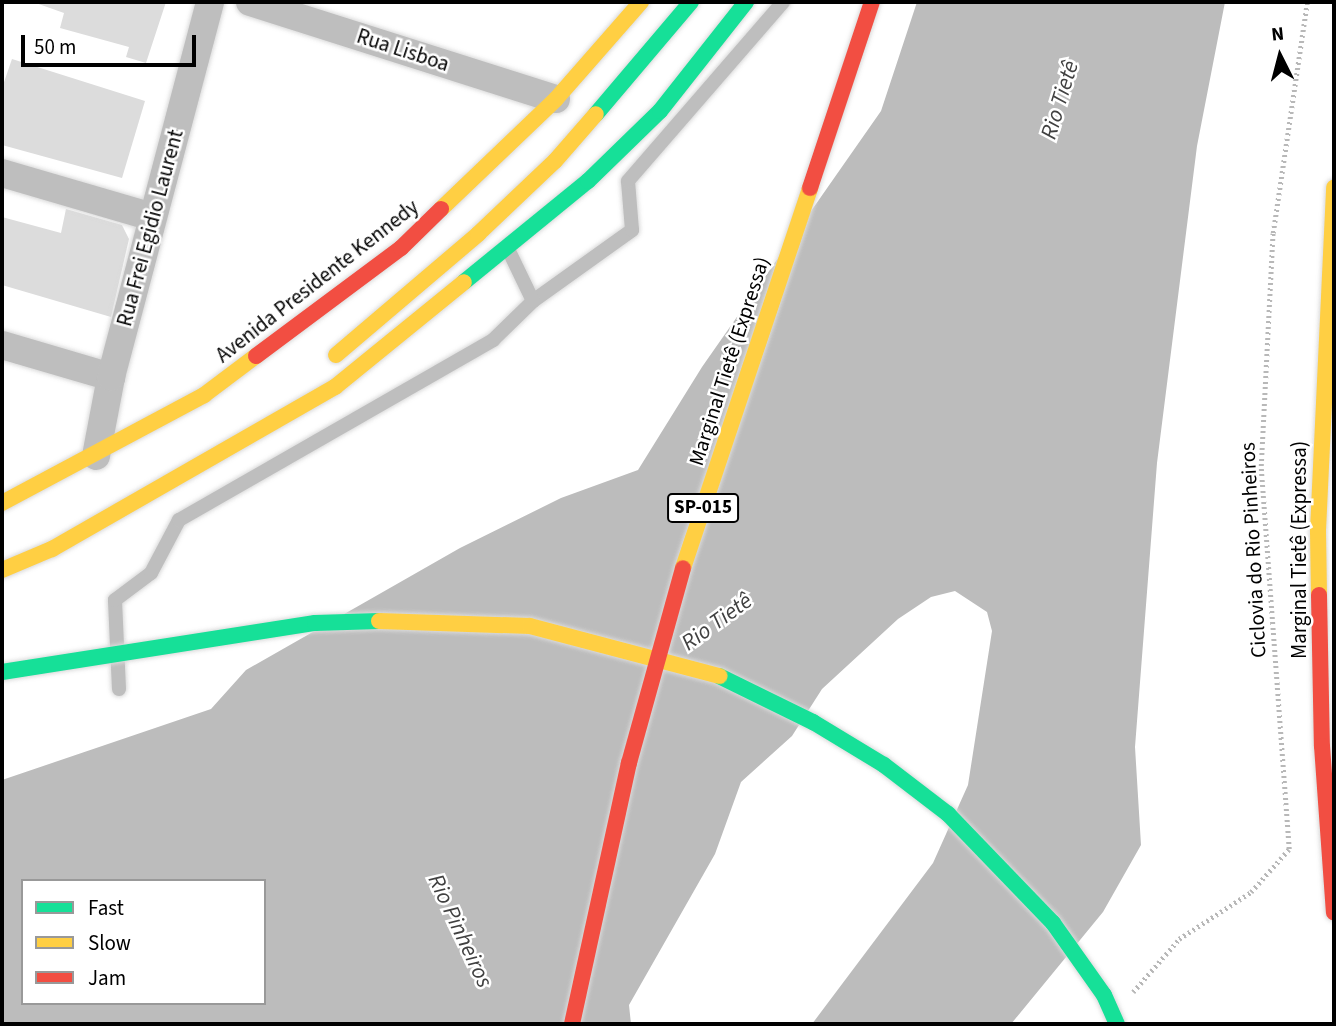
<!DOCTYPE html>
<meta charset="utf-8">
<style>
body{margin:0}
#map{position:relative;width:1336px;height:1026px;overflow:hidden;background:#fff;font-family:"Source Sans 3",sans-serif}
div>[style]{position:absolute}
.water>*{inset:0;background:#bcbcbc}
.building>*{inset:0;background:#dcdcdc}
.path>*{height:4.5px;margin-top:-2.25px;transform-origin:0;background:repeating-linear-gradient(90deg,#b8b8b8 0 2px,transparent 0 5.5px)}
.roads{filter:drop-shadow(0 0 2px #dbdbdb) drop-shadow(0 0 2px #dbdbdb)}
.lane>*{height:14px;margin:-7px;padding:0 7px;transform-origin:7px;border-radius:7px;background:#bebebe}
.street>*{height:28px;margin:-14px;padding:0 14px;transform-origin:14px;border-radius:14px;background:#bebebe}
.fast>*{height:16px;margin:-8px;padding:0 8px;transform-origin:8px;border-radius:8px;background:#16e098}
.slow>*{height:16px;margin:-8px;padding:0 8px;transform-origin:8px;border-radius:8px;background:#ffcf43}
.jam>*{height:16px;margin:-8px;padding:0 8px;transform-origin:8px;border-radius:8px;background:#f24e42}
.bridges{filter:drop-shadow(0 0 2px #dbdbdb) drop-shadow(0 0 2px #dbdbdb)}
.fast-bridge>*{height:16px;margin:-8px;padding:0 8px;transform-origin:8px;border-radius:8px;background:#16e098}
.slow-bridge>*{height:16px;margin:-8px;padding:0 8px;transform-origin:8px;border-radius:8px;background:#ffcf43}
.jam-bridge>*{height:16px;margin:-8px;padding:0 8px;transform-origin:8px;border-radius:8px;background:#f24e42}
span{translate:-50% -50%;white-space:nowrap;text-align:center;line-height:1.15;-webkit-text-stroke:5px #fff;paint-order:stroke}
.shield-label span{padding:2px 5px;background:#fff;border:2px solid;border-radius:5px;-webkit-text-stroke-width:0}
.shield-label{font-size:19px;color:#000;font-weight:700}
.street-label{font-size:21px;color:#000}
.water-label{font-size:23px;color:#404040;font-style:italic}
.frame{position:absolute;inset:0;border:4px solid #000;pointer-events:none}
.legend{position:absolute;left:21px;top:879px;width:245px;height:126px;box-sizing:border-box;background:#fff;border:2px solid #999;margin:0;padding:9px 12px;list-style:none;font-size:21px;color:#000}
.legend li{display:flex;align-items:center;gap:14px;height:35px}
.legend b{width:35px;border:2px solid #999}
.north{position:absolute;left:1245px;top:21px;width:70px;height:70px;-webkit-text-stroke:5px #fff;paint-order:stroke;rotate:354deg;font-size:19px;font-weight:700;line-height:28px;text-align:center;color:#000}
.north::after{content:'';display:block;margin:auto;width:24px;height:32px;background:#000;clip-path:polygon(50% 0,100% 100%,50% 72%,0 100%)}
.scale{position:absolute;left:21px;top:35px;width:175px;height:32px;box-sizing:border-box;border:4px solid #000;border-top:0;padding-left:9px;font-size:21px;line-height:24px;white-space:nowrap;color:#000;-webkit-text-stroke:5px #fff;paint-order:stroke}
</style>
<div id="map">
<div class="water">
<div style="clip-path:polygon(evenodd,917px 2px,1225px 2px,1197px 146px,1157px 463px,1135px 747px,1141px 845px,1103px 912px,1011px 1024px,812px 1024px,933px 863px,968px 785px,992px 631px,987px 612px,955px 591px,931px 597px,898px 619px,822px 689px,792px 736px,741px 782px,715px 854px,629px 1005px,631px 1024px,2px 1024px,2px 780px,211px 709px,246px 670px,460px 548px,561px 498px,638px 470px,702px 367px,881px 111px,917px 2px,23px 881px,264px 881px,264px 1003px,23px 1003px,23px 881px)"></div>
</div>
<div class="building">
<div style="clip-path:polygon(33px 2px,166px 2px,146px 63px,126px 57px,129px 47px,60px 28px,64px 13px)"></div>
<div style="clip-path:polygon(12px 59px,145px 101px,122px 178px,2px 145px,2px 88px)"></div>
<div style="clip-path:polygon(66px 209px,122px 225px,129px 239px,111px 317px,2px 285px,2px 217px,61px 233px)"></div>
</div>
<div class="path">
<div style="left:1133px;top:992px;width:70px;rotate:-49deg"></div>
<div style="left:1179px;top:939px;width:86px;rotate:-33.1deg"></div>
<div style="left:1251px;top:892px;width:57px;rotate:-48.5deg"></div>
<div style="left:1289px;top:849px;width:384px;rotate:-94.2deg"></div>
<div style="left:1261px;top:466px;width:233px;rotate:-87.1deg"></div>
<div style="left:1273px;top:233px;width:233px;rotate:-81.6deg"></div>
</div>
<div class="roads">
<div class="lane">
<div style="left:533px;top:301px;width:122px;rotate:-35.6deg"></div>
<div style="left:632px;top:230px;width:49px;rotate:-94.7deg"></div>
<div style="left:628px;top:181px;width:237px;rotate:-49.1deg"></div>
<div style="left:119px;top:689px;width:89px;rotate:-92.6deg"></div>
<div style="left:115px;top:600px;width:45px;rotate:-36.9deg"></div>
<div style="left:151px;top:573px;width:60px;rotate:-62.2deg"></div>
<div style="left:179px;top:520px;width:362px;rotate:-29.8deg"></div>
<div style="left:493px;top:340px;width:56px;rotate:-44.3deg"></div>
<div style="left:533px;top:301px;width:58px;rotate:-115.7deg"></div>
</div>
<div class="street">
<div style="left:250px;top:2px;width:321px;rotate:17.6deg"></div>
<div style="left:2px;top:173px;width:156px;rotate:16.3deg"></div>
<div style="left:2px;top:345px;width:114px;rotate:16.4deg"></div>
<div style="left:96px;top:456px;width:80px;rotate:-79.2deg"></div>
<div style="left:111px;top:377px;width:388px;rotate:-75.2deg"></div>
</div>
<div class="fast">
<div style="left:596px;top:114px;width:147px;rotate:-49.7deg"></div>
<div style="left:464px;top:282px;width:160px;rotate:-39.2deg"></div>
<div style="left:588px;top:181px;width:100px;rotate:-44.2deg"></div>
<div style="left:660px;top:111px;width:139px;rotate:-51.7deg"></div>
</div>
<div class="slow">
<div style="left:441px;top:209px;width:159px;rotate:-43.7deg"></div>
<div style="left:556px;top:99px;width:129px;rotate:-48.8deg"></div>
<div style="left:336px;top:355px;width:187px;rotate:-40.4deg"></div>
<div style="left:478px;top:234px;width:106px;rotate:-43.5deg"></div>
<div style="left:555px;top:161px;width:62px;rotate:-48.9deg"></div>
<div style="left:2px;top:503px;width:229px;rotate:-28.1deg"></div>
<div style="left:204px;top:395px;width:65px;rotate:-36.9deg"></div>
<div style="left:2px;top:570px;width:54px;rotate:-22.8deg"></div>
<div style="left:52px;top:549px;width:326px;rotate:-29.8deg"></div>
<div style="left:335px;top:387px;width:166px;rotate:-39.1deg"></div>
<div style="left:1319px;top:595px;width:65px;rotate:-90.9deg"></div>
<div style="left:1318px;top:530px;width:343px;rotate:-87.3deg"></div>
</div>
<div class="jam">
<div style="left:256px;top:356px;width:181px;rotate:-36.7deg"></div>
<div style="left:401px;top:248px;width:56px;rotate:-44.3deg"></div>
<div style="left:1319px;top:595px;width:151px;rotate:88.9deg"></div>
<div style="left:1322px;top:746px;width:167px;rotate:85.9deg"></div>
</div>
</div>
<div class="bridges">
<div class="fast-bridge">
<div style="left:2px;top:672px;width:317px;rotate:-8.9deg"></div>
<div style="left:315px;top:623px;width:64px;rotate:-1.8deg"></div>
<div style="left:719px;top:676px;width:105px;rotate:26.1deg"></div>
<div style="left:813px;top:722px;width:83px;rotate:31.2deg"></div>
<div style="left:884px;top:765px;width:81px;rotate:37.4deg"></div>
<div style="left:948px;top:814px;width:151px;rotate:46.1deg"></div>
<div style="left:1053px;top:923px;width:88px;rotate:54.7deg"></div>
<div style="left:1104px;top:995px;width:32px;rotate:66deg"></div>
</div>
<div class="slow-bridge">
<div style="left:683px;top:568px;width:401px;rotate:-71.5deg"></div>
<div style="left:379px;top:621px;width:151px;rotate:1.9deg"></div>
<div style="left:530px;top:626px;width:196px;rotate:14.8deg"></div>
</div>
<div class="jam-bridge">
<div style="left:810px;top:188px;width:196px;rotate:-71.6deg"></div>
<div style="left:572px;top:1024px;width:267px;rotate:-77.7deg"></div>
<div style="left:629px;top:763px;width:202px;rotate:-74.5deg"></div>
</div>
</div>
<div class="shield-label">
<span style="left:703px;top:508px">SP-015</span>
</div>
<div class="street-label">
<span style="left:403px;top:50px;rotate:18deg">Rua Lisboa</span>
<span style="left:150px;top:228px;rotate:-75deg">Rua Frei Egidio Laurent</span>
<span style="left:317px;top:281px;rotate:-38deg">Avenida Presidente Kennedy</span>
<span style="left:729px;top:361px;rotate:-72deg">Marginal Tietê (Expressa)</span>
<span style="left:1253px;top:550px;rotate:-93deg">Ciclovia do Rio Pinheiros</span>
<span style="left:1299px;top:550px;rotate:-90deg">Marginal Tietê (Expressa)</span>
</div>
<div class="water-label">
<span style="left:1060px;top:100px;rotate:-73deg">Rio Tietê</span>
<span style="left:717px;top:622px;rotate:-36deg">Rio Tietê</span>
<span style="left:460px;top:931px;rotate:65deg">Rio Pinheiros</span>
</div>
<div class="frame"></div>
<ul class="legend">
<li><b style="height:9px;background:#16e098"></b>Fast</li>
<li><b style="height:9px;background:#ffcf43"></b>Slow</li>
<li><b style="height:9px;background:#f24e42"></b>Jam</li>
</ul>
<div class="north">N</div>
<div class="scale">50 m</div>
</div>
